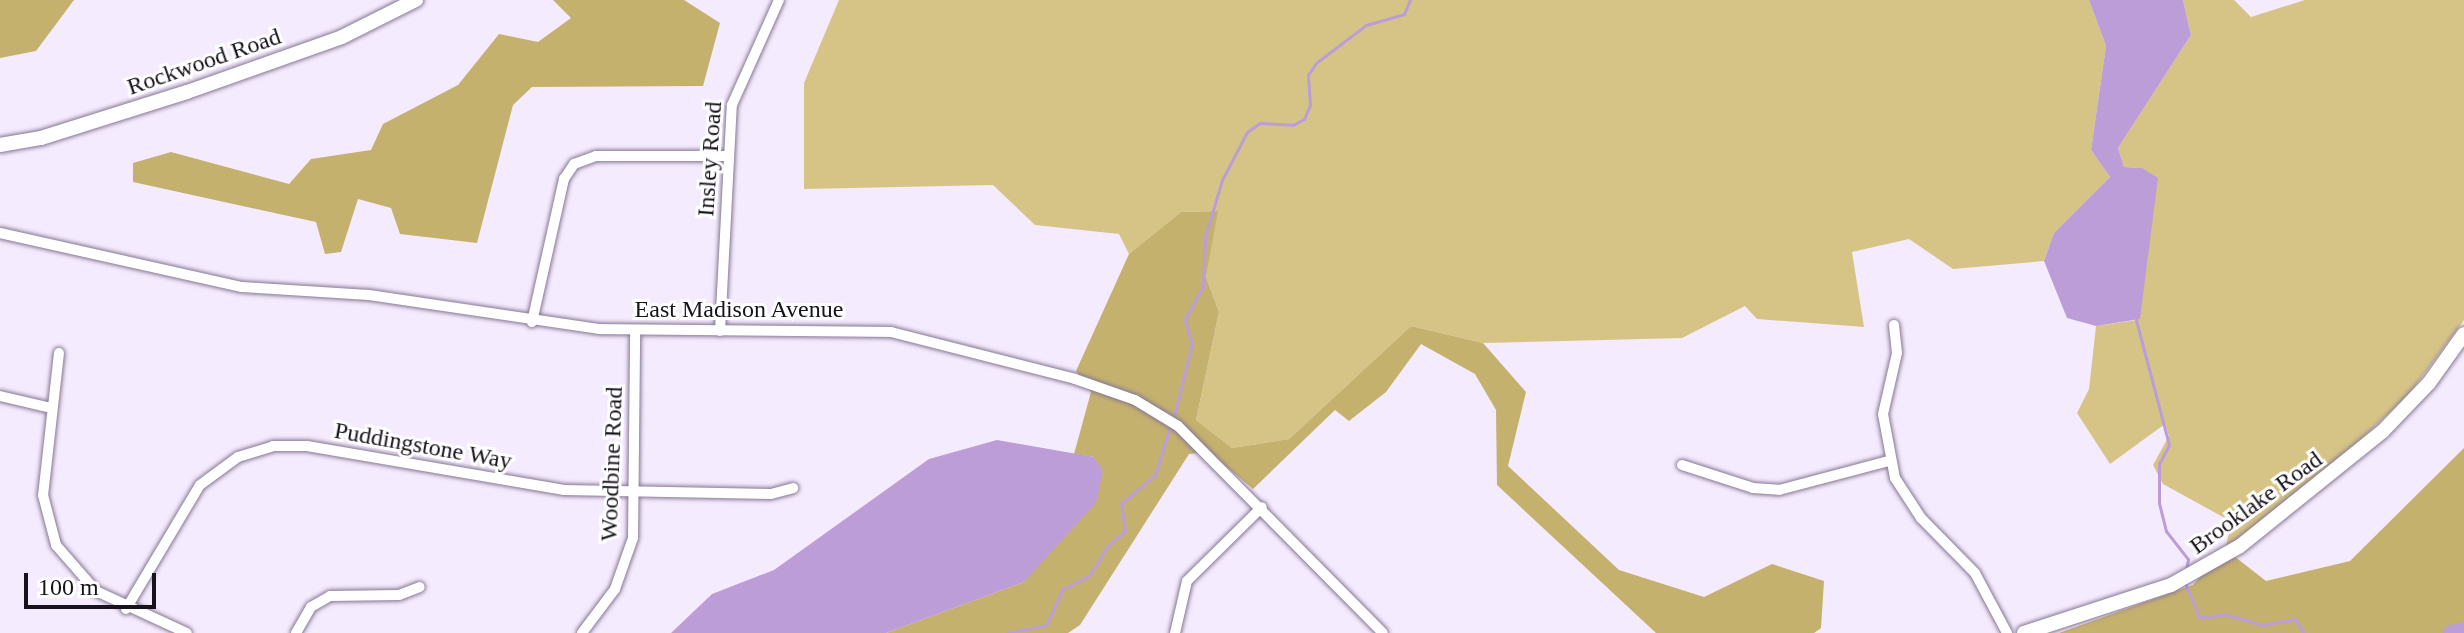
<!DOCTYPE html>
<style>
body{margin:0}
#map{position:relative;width:2464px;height:633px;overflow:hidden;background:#f5ebfe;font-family:Georgia,serif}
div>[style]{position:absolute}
.green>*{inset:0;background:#d6c487}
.forest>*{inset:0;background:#c5b16e}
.water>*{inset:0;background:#bc9dd8}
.stream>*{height:3px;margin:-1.5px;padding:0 1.5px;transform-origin:1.5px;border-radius:1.5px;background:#bc9dd8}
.river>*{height:16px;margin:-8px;padding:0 8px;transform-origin:8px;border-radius:8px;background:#bc9dd8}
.roads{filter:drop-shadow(0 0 2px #867794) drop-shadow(0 0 2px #867794)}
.street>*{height:10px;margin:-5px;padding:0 5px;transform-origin:5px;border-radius:5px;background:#fff}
.secondary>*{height:14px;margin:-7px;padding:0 7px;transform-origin:7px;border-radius:7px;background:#fff}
span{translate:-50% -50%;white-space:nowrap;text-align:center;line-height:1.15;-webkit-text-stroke:6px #fff;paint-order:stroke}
.street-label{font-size:24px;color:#17121c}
.scale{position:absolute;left:24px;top:573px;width:132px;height:36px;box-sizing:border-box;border:4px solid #17121c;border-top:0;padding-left:10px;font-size:24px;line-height:28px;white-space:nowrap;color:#17121c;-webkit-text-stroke:6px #fff;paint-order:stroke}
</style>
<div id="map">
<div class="green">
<div style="clip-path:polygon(839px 0,2089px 0,2106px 46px,2091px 150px,2110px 177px,2054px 233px,2044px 261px,1953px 269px,1909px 239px,1852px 252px,1864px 327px,1757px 319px,1745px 306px,1682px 338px,1483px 343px,1411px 326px,1289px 439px,1232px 448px,1196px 420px,1219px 312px,1206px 277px,1217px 211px,1181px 212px,1129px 254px,1119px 234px,1035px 225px,993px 185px,804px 189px,804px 83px)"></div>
<div style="clip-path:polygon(2183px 0,2234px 0,2251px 17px,2305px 0,2464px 0,2464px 320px,2409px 394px,2327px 471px,2225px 549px,2232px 522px,2163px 484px,2153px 465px,2169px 436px,2165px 424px,2110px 464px,2077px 413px,2089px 389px,2096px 326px,2137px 320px,2142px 168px,2124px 167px,2118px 148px,2191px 35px)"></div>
</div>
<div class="forest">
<div style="clip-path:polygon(0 0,74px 0,36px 51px,0 58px)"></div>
<div style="clip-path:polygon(553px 0,684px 0,720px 23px,703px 86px,532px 87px,513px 105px,477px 243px,400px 234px,391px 208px,358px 199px,341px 252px,325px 254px,316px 222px,133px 182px,133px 163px,171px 152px,289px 184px,311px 159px,371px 150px,383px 124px,458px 85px,499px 34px,538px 42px,571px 18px)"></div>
<div style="clip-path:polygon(1218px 211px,1206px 277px,1219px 312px,1196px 420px,1232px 448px,1289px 439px,1411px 326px,1483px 343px,1526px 392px,1508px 466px,1619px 570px,1704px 597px,1772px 564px,1824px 581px,1821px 628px,1814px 633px,1656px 633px,1497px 485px,1496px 410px,1475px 374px,1421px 344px,1386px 392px,1349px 421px,1335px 410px,1253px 489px,1209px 452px,1189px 454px,1080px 625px,1068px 633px,886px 633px,1024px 582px,1094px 457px,1074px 454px,1091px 392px,1076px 371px,1129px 254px,1181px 212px)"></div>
<div style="clip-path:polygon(2464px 448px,2464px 633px,2059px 633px,2193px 585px,2225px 549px,2266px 581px,2350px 561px)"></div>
</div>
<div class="water">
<div style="clip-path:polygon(2089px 0,2183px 0,2191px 35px,2118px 148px,2124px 167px,2142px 168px,2158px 178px,2140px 319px,2096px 326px,2067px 318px,2044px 261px,2054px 233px,2110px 177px,2091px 150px,2106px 46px)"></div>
<div style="clip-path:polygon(997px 440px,1094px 457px,1103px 471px,1096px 503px,1024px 582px,886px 633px,671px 633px,712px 594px,774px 570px,929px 459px)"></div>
</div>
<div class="stream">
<div style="left:2136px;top:320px;width:129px;rotate:75.2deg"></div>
<div style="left:2169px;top:445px;width:21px;rotate:118deg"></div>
<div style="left:2159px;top:464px;width:39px;rotate:90deg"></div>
<div style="left:2159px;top:503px;width:29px;rotate:76deg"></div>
<div style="left:2166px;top:531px;width:36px;rotate:52deg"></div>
<div style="left:2188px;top:559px;width:13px;rotate:99deg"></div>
<div style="left:1173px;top:420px;width:78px;rotate:-76deg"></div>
<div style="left:1192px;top:344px;width:26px;rotate:-106deg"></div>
<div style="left:1185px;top:319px;width:37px;rotate:-61deg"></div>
<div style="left:1203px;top:287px;width:50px;rotate:-87.7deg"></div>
<div style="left:1205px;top:237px;width:59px;rotate:-73.4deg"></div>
<div style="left:1222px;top:180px;width:54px;rotate:-62.5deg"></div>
<div style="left:1247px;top:132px;width:16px;rotate:-35deg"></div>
<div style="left:1260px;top:123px;width:33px;rotate:3deg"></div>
<div style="left:1293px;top:125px;width:13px;rotate:-29deg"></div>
<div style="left:1304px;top:119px;width:15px;rotate:-67deg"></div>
<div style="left:1310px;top:105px;width:30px;rotate:-94deg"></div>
<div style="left:1308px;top:75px;width:14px;rotate:-56deg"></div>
<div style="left:1316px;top:63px;width:63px;rotate:-37.2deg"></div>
<div style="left:1366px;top:25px;width:40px;rotate:-16deg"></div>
<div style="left:1404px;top:14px;width:15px;rotate:-67deg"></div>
<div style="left:2185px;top:583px;width:38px;rotate:67deg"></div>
<div style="left:2200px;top:618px;width:24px;rotate:-9deg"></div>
<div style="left:2224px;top:614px;width:40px;rotate:16deg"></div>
<div style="left:2262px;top:625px;width:34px;rotate:-10deg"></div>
<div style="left:2295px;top:619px;width:17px;rotate:57deg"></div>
<div style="left:1008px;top:633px;width:39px;rotate:-12deg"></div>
<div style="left:1046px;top:625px;width:40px;rotate:-65deg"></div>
<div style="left:1063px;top:589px;width:30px;rotate:-27deg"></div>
<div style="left:1090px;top:575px;width:33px;rotate:-59deg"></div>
<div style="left:1107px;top:547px;width:24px;rotate:-42deg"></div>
<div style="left:1125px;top:531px;width:27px;rotate:-98deg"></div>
<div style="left:1121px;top:504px;width:45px;rotate:-40.5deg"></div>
<div style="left:1155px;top:475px;width:50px;rotate:-72.6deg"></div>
</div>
<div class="river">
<div style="left:2451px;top:633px;width:13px;rotate:-13deg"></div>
</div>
<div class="roads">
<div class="street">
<div style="left:0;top:233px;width:248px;rotate:12.6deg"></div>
<div style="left:242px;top:287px;width:127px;rotate:3.6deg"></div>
<div style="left:369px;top:295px;width:232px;rotate:8.4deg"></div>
<div style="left:599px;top:329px;width:292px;rotate:0.6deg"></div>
<div style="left:891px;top:332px;width:190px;rotate:14.3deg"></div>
<div style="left:1075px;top:379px;width:64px;rotate:19.3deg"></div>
<div style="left:1135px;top:400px;width:50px;rotate:31.2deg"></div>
<div style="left:1178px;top:426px;width:291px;rotate:45.3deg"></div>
<div style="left:532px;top:322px;width:147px;rotate:-77.4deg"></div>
<div style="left:564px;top:179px;width:18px;rotate:-56deg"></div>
<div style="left:574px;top:164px;width:23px;rotate:-20deg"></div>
<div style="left:596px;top:156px;width:133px"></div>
<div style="left:1894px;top:325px;width:28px;rotate:84deg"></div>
<div style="left:1897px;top:353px;width:63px;rotate:102.9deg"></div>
<div style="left:1883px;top:414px;width:65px;rotate:79.4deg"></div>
<div style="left:1895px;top:478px;width:48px;rotate:57deg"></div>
<div style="left:1921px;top:518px;width:77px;rotate:45.5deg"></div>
<div style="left:1975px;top:573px;width:68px;rotate:61.9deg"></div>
<div style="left:720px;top:331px;width:226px;rotate:-87deg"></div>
<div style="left:732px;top:105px;width:115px;rotate:-65.9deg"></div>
<div style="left:59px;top:353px;width:143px;rotate:96.4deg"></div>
<div style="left:43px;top:495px;width:52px;rotate:75.4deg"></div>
<div style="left:56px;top:545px;width:61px;rotate:49deg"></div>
<div style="left:96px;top:591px;width:100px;rotate:24.8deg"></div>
<div style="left:0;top:396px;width:52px;rotate:13.2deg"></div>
<div style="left:1682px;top:465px;width:75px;rotate:17.9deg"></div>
<div style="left:1753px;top:488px;width:26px;rotate:4deg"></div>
<div style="left:1779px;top:490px;width:114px;rotate:-14.8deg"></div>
<div style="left:126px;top:609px;width:144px;rotate:-59.2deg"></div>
<div style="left:200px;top:485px;width:47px;rotate:-36.4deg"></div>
<div style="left:238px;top:457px;width:37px;rotate:-17deg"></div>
<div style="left:273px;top:446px;width:34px"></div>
<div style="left:307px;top:446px;width:261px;rotate:9.7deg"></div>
<div style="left:564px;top:490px;width:207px;rotate:1.1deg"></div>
<div style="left:771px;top:494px;width:23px;rotate:-15deg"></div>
<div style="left:296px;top:633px;width:30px;rotate:-60deg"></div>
<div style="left:311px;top:607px;width:22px;rotate:-30deg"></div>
<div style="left:330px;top:596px;width:69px;rotate:-0.8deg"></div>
<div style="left:399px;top:595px;width:22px;rotate:-21deg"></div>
<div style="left:582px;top:633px;width:55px;rotate:-53.1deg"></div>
<div style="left:615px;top:589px;width:54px;rotate:-70.6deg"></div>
<div style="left:633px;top:538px;width:208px;rotate:-89.4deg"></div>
<div style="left:1175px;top:633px;width:53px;rotate:-77deg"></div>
<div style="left:1187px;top:581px;width:105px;rotate:-44.6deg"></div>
</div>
<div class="secondary">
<div style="left:0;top:145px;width:42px;rotate:-9.7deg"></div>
<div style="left:41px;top:138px;width:153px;rotate:-17.5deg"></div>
<div style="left:187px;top:92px;width:164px;rotate:-19.5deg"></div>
<div style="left:342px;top:37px;width:83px;rotate:-26.6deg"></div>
<div style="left:2024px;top:633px;width:155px;rotate:-18.1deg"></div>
<div style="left:2171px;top:585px;width:79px;rotate:-29.5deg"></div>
<div style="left:2240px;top:546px;width:182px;rotate:-38.8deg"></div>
<div style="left:2382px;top:432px;width:68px;rotate:-46.2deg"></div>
<div style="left:2429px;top:383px;width:60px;rotate:-54.5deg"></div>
</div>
</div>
<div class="street-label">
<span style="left:204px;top:62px;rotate:-19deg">Rockwood Road</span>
<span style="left:710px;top:159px;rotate:-86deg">Insley Road</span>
<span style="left:739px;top:310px">East Madison Avenue</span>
<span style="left:423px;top:446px;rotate:10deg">Puddingstone Way</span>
<span style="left:612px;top:464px;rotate:-88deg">Woodbine Road</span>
<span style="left:2256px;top:503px;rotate:-36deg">Brooklake Road</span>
</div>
<div class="scale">100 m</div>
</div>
